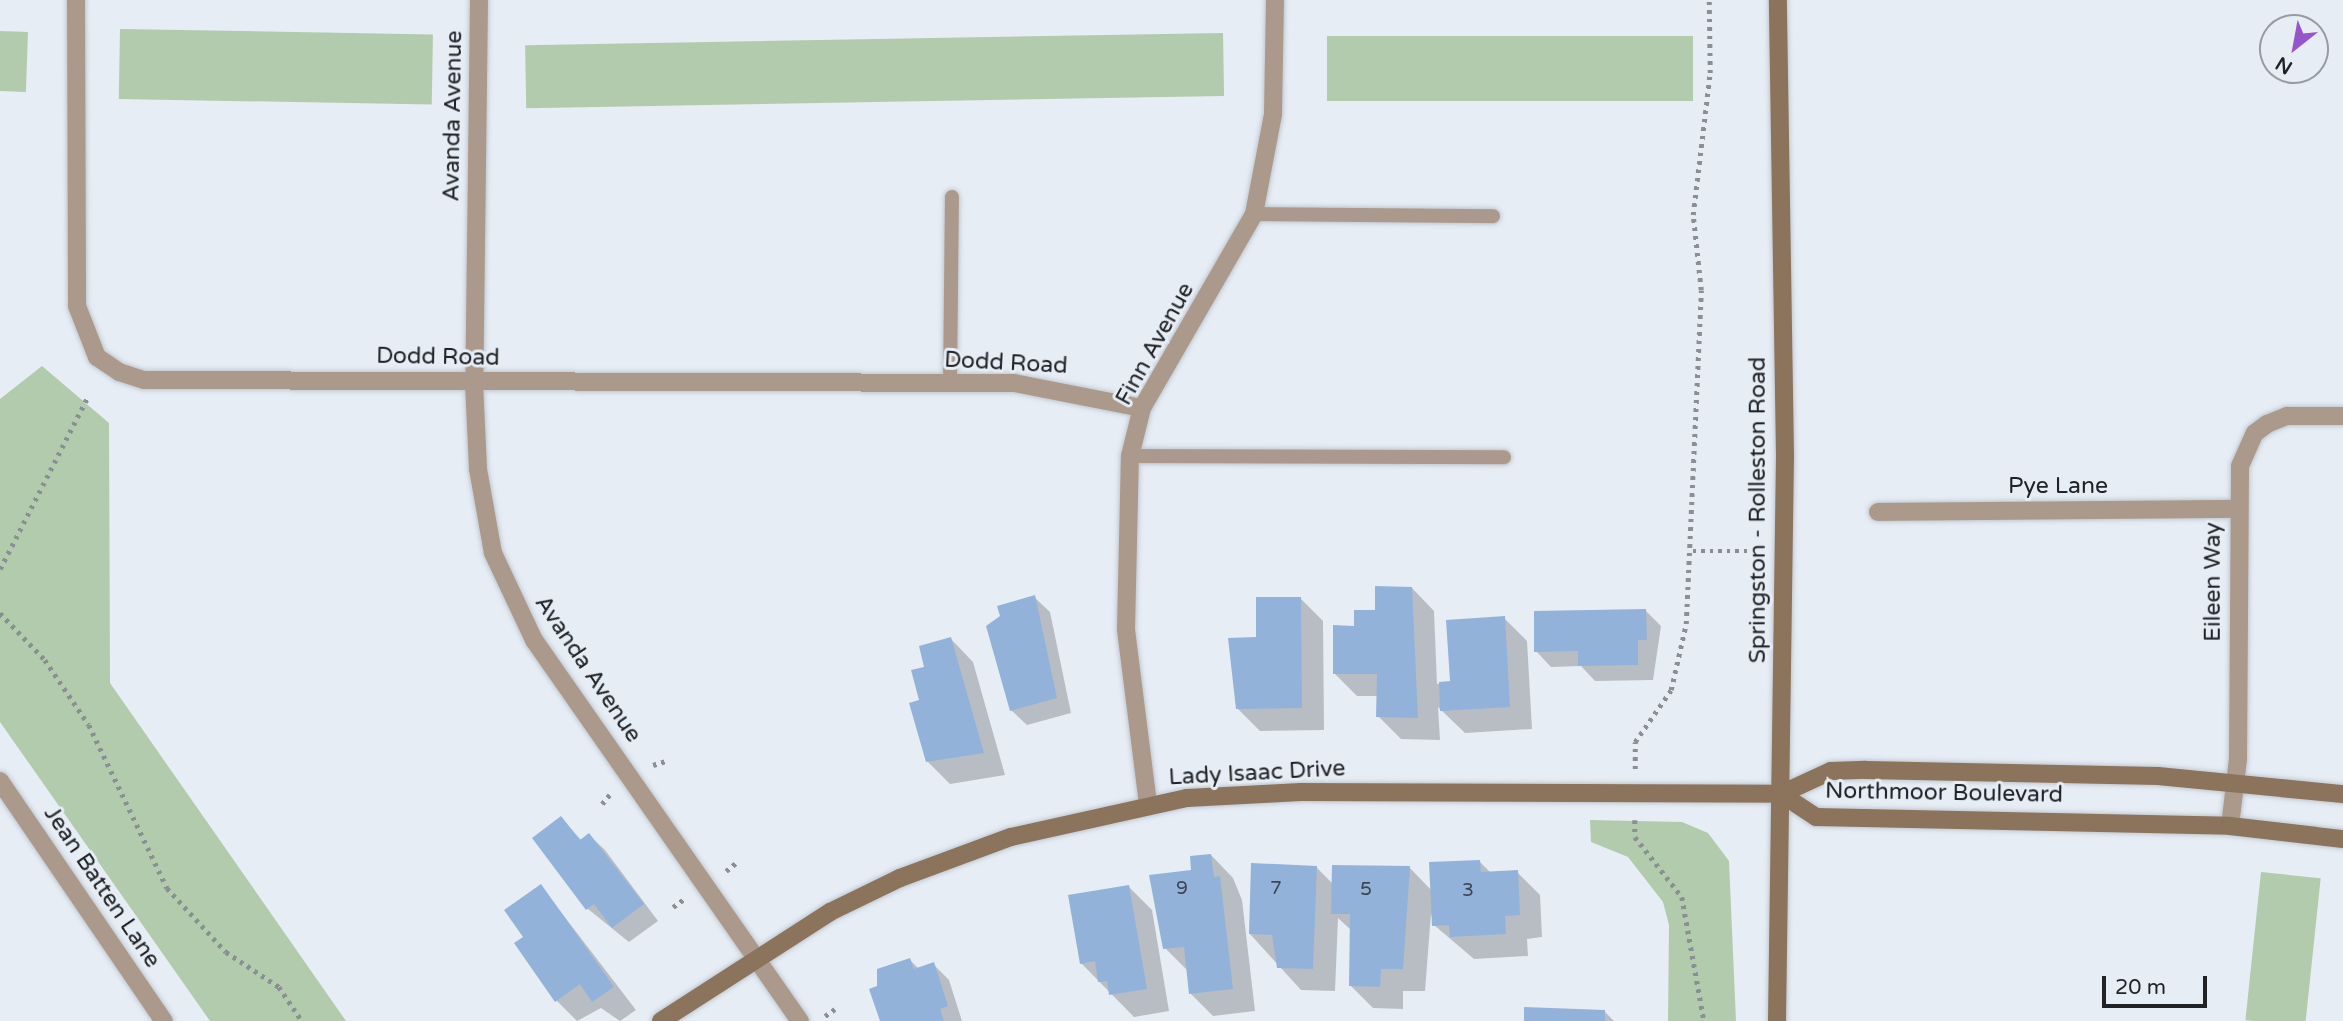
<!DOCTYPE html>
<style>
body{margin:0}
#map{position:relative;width:2343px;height:1021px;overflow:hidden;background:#e6edf5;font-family:"Varela Round",sans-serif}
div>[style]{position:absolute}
.green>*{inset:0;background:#b2cbad;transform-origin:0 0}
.shadow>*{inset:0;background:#0003}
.building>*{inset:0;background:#93b2da}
.path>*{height:4.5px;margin-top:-2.25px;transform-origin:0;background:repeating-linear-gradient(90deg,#8a8f94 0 3.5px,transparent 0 8.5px)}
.roads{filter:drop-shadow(0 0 2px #c2c8d0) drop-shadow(0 0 2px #c2c8d0)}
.lane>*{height:14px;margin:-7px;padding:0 7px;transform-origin:7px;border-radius:7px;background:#ab9a8b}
.street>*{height:18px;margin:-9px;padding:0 9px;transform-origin:9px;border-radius:9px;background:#ab9a8b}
.secondary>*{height:18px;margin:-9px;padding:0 9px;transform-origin:9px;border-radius:9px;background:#8b735c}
span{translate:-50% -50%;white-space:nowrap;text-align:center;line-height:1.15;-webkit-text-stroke:6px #e6edf5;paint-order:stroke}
.number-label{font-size:19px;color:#3d4652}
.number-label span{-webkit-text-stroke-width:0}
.street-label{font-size:23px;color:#202225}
.north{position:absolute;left:2259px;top:14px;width:70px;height:70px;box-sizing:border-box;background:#e6edf5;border:2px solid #979ca2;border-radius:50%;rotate:211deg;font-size:19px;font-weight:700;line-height:28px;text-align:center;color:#202225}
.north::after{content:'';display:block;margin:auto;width:24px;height:32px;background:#9755ca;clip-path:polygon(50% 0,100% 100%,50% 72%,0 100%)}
.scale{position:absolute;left:2102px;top:976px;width:105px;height:32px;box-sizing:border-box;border:4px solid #202225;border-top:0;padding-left:9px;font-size:21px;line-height:24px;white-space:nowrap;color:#202225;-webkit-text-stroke:5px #e6edf5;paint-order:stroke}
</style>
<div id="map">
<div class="green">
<div style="left:120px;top:29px;width:313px;height:70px;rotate:1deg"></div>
<div style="left:0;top:31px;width:28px;height:60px;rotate:2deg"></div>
<div style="left:1223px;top:33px;width:63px;height:698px;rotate:89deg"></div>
<div style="left:1327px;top:36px;width:366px;height:65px"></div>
<div style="clip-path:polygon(42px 366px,109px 423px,110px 683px,346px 1021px,210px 1021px,0 722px,0 399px)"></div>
<div style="clip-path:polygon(1590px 820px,1682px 822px,1708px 833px,1729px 861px,1736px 1021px,1668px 1021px,1669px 925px,1663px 902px,1628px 857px,1591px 842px)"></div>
<div style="left:2261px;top:872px;width:60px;height:149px;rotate:6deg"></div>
</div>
<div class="shadow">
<div style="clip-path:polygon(1412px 588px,1434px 611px,1437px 684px,1452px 683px,1504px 618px,1527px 641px,1532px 729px,1465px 733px,1438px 707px,1440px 740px,1401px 739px,1378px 716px,1378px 696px,1357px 696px,1334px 673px,1355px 627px)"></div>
<div style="clip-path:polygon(1034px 597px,1050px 612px,1071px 713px,1027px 725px,1011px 710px)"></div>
<div style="clip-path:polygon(1301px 599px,1323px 621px,1324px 730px,1260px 731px,1237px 708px,1258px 639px)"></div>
<div style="clip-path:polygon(1646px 611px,1661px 626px,1653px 680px,1595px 681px,1581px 666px,1551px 667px,1536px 651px)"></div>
<div style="clip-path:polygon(951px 639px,973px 662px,1005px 775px,950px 784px,928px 762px,921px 701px,926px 668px)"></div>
<div style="clip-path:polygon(561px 818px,582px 841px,589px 835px,605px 850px,658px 921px,629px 942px,588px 909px,534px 838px)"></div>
<div style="clip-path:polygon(1211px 855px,1233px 878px,1242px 900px,1255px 1011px,1213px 1016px,1191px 994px,1188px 971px,1165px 948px,1193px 871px)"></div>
<div style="clip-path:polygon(1480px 862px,1491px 873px,1517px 872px,1540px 895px,1542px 937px,1527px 939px,1528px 956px,1474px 959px,1434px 925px,1431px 913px,1425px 991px,1403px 991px,1403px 1009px,1373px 1008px,1351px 986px,1352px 931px,1338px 918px,1335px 991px,1301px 990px,1250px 934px,1316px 867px,1334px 885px,1410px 868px,1432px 891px)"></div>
<div style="clip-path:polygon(541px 886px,636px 1010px,620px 1021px,601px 1008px,577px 1021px,557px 1001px,526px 937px)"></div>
<div style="clip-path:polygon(1129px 887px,1152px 910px,1169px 1011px,1134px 1017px,1081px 963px)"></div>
<div style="clip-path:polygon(910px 960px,919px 969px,933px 964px,949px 980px,962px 1021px,882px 1021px,878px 987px)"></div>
<div style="clip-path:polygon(1604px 1011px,1614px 1021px,1525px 1021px)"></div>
</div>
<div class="building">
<div style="clip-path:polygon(1375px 586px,1412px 587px,1418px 718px,1376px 717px,1377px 674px,1333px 674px,1333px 625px,1354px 626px,1354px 610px,1375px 610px)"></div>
<div style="clip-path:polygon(1035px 595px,1057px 698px,1010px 711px,986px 626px,1000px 616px,997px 606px)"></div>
<div style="clip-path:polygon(1256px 597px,1301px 597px,1302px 708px,1236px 709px,1228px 638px,1256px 637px)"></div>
<div style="clip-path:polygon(1646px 609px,1647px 640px,1638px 640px,1638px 665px,1578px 666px,1578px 651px,1534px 652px,1534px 611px)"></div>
<div style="clip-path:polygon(1505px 616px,1510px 707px,1440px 711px,1439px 682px,1450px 681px,1446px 620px)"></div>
<div style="clip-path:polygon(951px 637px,984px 753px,926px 762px,909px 703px,919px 700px,911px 670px,924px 667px,919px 646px)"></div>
<div style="clip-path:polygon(561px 816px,580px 840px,589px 833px,644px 904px,612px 928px,594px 904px,586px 910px,532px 838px)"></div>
<div style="clip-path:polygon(1211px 854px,1214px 877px,1220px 876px,1233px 989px,1189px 994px,1184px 947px,1163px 949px,1149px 875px,1191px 870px,1190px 856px)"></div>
<div style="clip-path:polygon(1480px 860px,1481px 872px,1518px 870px,1520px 915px,1505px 916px,1506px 934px,1450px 937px,1449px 925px,1432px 926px,1429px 862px)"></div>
<div style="clip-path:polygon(1251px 863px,1317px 866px,1313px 969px,1277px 968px,1272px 935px,1249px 934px)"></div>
<div style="clip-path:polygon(1332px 865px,1410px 866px,1403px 969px,1381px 969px,1380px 987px,1349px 986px,1350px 914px,1331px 914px)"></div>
<div style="clip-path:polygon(541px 884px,614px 987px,592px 1002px,580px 984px,555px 1002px,514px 943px,523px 937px,504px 910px)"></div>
<div style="clip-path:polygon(1129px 885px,1147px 989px,1109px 995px,1107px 981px,1098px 982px,1095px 961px,1080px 964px,1068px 895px)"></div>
<div style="clip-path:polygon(910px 958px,914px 969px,934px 962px,948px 1006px,940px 1009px,944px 1021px,880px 1021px,869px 989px,877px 986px,877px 969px)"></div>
<div style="clip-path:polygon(1524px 1007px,1605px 1010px,1605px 1021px,1524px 1021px)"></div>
</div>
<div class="path">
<div style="left:1693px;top:551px;width:66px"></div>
<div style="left:0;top:569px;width:194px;rotate:-63deg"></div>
<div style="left:0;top:613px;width:65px;rotate:46.2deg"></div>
<div style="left:45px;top:660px;width:78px;rotate:55.9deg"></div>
<div style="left:89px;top:725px;width:181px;rotate:64.4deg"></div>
<div style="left:167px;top:888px;width:87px;rotate:47.3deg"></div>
<div style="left:226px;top:952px;width:64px;rotate:33.4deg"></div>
<div style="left:279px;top:987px;width:41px;rotate:55.9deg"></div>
<div style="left:653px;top:765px;width:14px;rotate:-17deg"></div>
<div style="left:1635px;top:769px;width:27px;rotate:-90deg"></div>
<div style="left:1635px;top:742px;width:63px;rotate:-55.3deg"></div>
<div style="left:1671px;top:690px;width:68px;rotate:-77.2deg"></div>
<div style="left:1686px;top:624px;width:334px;rotate:-87.4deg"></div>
<div style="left:1701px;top:290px;width:75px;rotate:-96.1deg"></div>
<div style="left:1693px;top:215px;width:143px;rotate:-83.2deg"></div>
<div style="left:1710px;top:73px;width:73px;rotate:-90.8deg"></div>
<div style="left:602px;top:804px;width:13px;rotate:-51deg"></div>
<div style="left:1635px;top:820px;width:17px;rotate:90deg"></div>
<div style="left:1635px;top:837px;width:76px;rotate:51.9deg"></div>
<div style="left:1682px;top:897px;width:126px;rotate:79.9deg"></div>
<div style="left:726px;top:871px;width:13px;rotate:-39deg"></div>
<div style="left:673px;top:907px;width:14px;rotate:-36deg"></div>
<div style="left:825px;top:1016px;width:12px;rotate:-35deg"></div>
</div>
<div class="roads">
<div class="lane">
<div style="left:1254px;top:214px;width:239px;rotate:0.5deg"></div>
<div style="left:950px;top:383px;width:186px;rotate:-89.4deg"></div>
<div style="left:1130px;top:456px;width:374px;rotate:0.2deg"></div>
</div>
<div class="street">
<div style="left:76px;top:0;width:306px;rotate:89.8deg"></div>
<div style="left:77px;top:306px;width:55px;rotate:68.6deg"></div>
<div style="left:97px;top:357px;width:27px;rotate:34deg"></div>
<div style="left:119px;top:372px;width:26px;rotate:18deg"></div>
<div style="left:144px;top:380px;width:870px;rotate:0.2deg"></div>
<div style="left:1014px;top:383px;width:130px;rotate:11.1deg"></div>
<div style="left:479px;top:0;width:383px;rotate:90.7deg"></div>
<div style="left:474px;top:383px;width:86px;rotate:87.3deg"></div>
<div style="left:478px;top:469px;width:85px;rotate:79.9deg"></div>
<div style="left:493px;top:553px;width:96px;rotate:64.8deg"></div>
<div style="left:534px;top:640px;width:465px;rotate:55.1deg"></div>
<div style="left:1878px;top:512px;width:360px;rotate:-0.5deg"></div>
<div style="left:0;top:781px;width:291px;rotate:55.7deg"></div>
<div style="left:1148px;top:804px;width:176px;rotate:-97.2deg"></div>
<div style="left:1126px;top:629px;width:173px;rotate:-88.7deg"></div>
<div style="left:1130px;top:456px;width:49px;rotate:-76deg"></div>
<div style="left:1142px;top:408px;width:224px;rotate:-60deg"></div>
<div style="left:1254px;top:214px;width:102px;rotate:-79.2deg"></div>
<div style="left:1273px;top:114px;width:114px;rotate:-89deg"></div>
<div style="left:2230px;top:826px;width:67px;rotate:-83.2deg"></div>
<div style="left:2238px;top:759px;width:293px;rotate:-89.6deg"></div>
<div style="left:2240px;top:466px;width:36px;rotate:-66deg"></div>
<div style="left:2255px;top:433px;width:15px;rotate:-37deg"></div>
<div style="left:2267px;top:424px;width:22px;rotate:-22deg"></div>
<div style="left:2287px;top:416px;width:56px"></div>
</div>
<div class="secondary">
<div style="left:1781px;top:794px;width:42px;rotate:33.3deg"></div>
<div style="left:1816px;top:817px;width:414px;rotate:1.2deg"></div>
<div style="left:2230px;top:826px;width:114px;rotate:6.6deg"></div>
<div style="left:661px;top:1021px;width:201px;rotate:-32.8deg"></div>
<div style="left:830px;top:912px;width:78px;rotate:-25.9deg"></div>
<div style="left:900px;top:878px;width:118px;rotate:-20.3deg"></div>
<div style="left:1011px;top:837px;width:180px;rotate:-12.5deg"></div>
<div style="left:1187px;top:798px;width:114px;rotate:-3deg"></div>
<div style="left:1301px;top:792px;width:480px;rotate:0.2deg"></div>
<div style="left:1781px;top:794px;width:55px;rotate:-24.7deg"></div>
<div style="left:1831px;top:771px;width:35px;rotate:-2deg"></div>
<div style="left:1866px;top:770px;width:292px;rotate:1.2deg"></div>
<div style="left:2158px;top:776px;width:186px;rotate:5.6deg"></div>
<div style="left:1777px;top:1021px;width:565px;rotate:-89.19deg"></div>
<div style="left:1785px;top:456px;width:456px;rotate:-90.9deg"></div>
</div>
</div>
<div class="number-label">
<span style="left:1182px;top:889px">9</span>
<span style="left:1276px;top:889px">7</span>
<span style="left:1366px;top:890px">5</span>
<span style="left:1468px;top:891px">3</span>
</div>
<div class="street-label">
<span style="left:453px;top:116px;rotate:-89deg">Avanda Avenue</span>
<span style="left:1155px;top:344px;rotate:-61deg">Finn Avenue</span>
<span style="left:438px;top:357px;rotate:1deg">Dodd Road</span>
<span style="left:1006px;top:363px;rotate:3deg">Dodd Road</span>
<span style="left:2058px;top:486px">Pye Lane</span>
<span style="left:1758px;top:510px;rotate:-90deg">Springston - Rolleston Road</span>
<span style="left:2213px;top:582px;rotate:-90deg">Eileen Way</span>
<span style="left:588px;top:669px;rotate:56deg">Avanda Avenue</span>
<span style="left:1257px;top:773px;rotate:-3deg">Lady Isaac Drive</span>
<span style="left:1944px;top:793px;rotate:1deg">Northmoor Boulevard</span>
<span style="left:102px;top:887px;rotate:56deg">Jean Batten Lane</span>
</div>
<div class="north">N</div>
<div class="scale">20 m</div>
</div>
